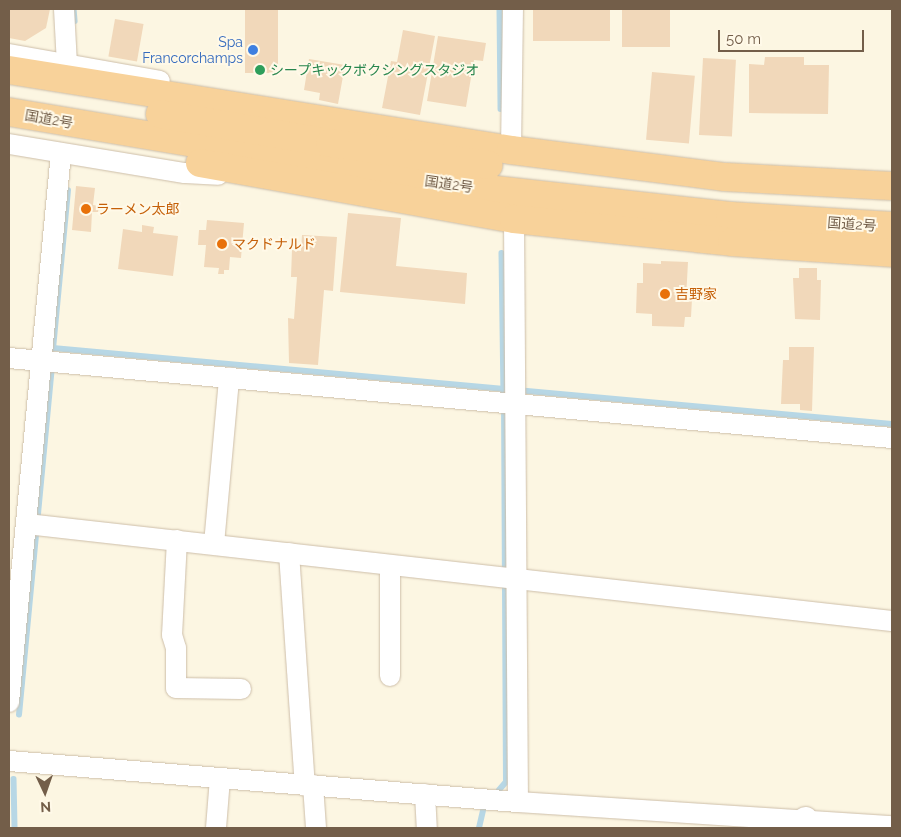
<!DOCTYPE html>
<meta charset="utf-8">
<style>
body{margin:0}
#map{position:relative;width:901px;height:837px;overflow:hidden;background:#fcf6e2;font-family:Raleway,"Noto Sans JP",sans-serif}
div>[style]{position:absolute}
.stream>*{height:5.5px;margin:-2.75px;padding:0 2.75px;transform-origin:2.75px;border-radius:2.75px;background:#b7d7e5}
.building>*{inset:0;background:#f1d8ba;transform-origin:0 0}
.roads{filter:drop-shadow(0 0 1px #cdbea9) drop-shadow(0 0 1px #cdbea9)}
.minor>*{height:20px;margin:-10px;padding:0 10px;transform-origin:10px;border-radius:10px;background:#fff}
.tertiary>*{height:25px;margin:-12.5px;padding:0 12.5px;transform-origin:12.5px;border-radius:12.5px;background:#fff}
.trunk>*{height:28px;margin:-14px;padding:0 14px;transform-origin:14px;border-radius:14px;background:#f8d29a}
.dots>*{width:14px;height:14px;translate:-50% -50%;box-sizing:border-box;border:2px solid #fff9e8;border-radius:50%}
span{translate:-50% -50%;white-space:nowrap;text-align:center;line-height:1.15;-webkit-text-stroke:4px #fff9e8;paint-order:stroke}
.shop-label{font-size:14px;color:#366cbe}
.right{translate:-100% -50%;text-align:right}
.leisure-label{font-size:14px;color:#27864d}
.left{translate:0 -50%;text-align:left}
.street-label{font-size:14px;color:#735e49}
.food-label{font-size:14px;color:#c56008}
.frame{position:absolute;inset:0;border:10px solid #735e49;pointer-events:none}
.north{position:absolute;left:20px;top:767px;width:50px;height:50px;-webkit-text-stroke:4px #fff9e8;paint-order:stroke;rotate:177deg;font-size:14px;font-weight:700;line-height:20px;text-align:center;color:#735e49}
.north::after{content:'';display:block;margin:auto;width:18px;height:22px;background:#735e49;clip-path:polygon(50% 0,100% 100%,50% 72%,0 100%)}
.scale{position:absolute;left:718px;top:30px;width:146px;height:22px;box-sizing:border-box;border:2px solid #735e49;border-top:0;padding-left:6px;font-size:15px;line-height:18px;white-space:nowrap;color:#735e49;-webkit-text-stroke:4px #fff9e8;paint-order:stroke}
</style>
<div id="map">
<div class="stream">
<div style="left:74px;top:9px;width:12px;rotate:85deg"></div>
<div style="left:500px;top:9px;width:100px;rotate:89.4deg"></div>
<div style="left:502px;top:253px;width:138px;rotate:89.2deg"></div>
<div style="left:53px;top:348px;width:842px;rotate:5.18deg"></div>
<div style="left:53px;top:349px;width:159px;rotate:-84.6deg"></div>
<div style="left:19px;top:715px;width:351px;rotate:-84.6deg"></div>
<div style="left:14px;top:779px;width:49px;rotate:88.8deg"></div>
<div style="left:499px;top:790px;width:11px;rotate:-49deg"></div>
<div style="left:506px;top:782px;width:377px;rotate:-90.3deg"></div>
<div style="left:479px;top:828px;width:23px;rotate:-77deg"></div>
</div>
<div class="building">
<div style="clip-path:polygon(9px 9px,50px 9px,46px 28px,25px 41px,9px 38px)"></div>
<div style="left:245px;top:9px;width:33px;height:64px"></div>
<div style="left:533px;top:9px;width:77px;height:32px"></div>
<div style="left:622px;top:9px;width:48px;height:38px"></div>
<div style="left:115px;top:19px;width:29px;height:38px;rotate:10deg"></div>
<div style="clip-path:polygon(403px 30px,435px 36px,420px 115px,382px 108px,391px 61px,397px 62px)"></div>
<div style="clip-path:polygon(438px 36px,486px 43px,483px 61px,474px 60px,466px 107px,427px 101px)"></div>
<div style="clip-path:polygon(765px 57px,804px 57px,804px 65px,829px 65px,828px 114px,749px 113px,749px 64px,764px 65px)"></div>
<div style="left:703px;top:58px;width:33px;height:77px;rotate:3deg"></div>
<div style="clip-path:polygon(309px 59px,345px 65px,338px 104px,319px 100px,320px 93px,304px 90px)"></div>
<div style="left:652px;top:72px;width:43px;height:68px;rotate:5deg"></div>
<div style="clip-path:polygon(76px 186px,95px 188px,93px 205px,99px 206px,98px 212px,92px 212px,91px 232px,72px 230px)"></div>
<div style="clip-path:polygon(348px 213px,401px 218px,396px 266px,467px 273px,465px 304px,340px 292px)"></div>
<div style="clip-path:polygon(207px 220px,244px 223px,241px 258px,230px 257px,229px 270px,224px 270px,224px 274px,218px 274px,219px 268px,204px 267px,206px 245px,198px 245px,199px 230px,206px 230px)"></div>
<div style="clip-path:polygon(142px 225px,154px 227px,153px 233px,178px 236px,173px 276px,118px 269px,123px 229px,142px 232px)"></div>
<div style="clip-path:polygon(302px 235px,337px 237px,333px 291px,324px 290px,318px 365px,289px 363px,288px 318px,294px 319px,297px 277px,291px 277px,292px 250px,301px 251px)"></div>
<div style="clip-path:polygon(661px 261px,688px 262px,686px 299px,692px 299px,691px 317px,685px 317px,684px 327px,652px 326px,652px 314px,636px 313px,637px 283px,643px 283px,643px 263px,661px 264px)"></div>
<div style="clip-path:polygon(799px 268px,817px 268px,817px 280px,821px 280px,820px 320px,795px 319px,793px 278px,799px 278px)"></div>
<div style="clip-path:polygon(789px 347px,814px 347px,812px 411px,800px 410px,800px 404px,781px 404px,783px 360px,789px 360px)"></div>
</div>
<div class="roads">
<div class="minor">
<div style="left:64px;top:9px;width:55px;rotate:86.9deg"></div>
<div style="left:9px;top:54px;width:153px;rotate:10.1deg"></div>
<div style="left:9px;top:144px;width:178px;rotate:9.4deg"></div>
<div style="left:185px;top:173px;width:33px;rotate:3deg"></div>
<div style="left:511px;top:150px;width:141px;rotate:-89.2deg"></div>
<div style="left:514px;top:219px;width:583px;rotate:89.61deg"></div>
<div style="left:9px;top:358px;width:887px;rotate:5.18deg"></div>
<div style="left:27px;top:524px;width:870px;rotate:6.4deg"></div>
<div style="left:177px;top:540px;width:95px;rotate:93deg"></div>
<div style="left:172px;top:635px;width:14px;rotate:73deg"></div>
<div style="left:176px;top:648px;width:40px;rotate:90deg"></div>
<div style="left:176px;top:688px;width:65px;rotate:0.9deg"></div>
<div style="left:214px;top:544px;width:167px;rotate:-84.8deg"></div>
<div style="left:289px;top:553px;width:233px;rotate:86.1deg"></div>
<div style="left:390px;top:566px;width:110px;rotate:90deg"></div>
<div style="left:9px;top:702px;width:551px;rotate:-84.59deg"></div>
<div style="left:9px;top:761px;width:511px;rotate:4.61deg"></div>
<div style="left:518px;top:802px;width:375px;rotate:3.7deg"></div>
<div style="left:313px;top:785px;width:43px;rotate:86deg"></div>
<div style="left:425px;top:794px;width:34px;rotate:87deg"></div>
<div style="left:216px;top:828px;width:50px;rotate:-85.4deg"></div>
</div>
<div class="tertiary">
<div style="left:804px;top:828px;width:9px;rotate:-84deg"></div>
</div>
<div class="trunk">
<div style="left:9px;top:70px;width:508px;rotate:9.05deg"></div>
<div style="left:511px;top:150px;width:216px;rotate:7.2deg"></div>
<div style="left:725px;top:177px;width:167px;rotate:3.1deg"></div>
<div style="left:9px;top:112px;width:438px;rotate:9.5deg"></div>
<div style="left:441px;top:184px;width:291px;rotate:6.3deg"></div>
<div style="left:730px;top:216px;width:162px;rotate:3.5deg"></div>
<div style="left:160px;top:114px;width:172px;rotate:9.7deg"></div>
<div style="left:330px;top:143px;width:160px;rotate:7.9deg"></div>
<div style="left:200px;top:163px;width:319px;rotate:10.1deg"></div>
<div style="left:514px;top:219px;width:219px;rotate:6deg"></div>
<div style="left:732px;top:242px;width:160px;rotate:3.9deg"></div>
</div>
</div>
<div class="dots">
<div style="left:253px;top:50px;background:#3f7fe0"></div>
<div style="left:260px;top:70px;background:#2e9e5b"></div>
<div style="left:86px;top:209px;background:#e8710a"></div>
<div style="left:222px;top:244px;background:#e8710a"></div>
<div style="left:665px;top:294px;background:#e8710a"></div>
</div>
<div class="shop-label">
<span class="right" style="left:243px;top:50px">Spa<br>Francorchamps</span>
</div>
<div class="leisure-label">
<span class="left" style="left:270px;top:70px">シープキックボクシングスタジオ</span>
</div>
<div class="street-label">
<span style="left:49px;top:119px;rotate:10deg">国道2号</span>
<span style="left:449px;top:184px;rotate:8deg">国道2号</span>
<span style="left:852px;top:224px;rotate:4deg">国道2号</span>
</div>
<div class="food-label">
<span class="left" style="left:96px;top:209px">ラーメン太郎</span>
<span class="left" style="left:232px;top:244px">マクドナルド</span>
<span class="left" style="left:675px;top:294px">吉野家</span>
</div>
<div class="frame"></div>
<div class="north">N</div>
<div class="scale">50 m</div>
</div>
